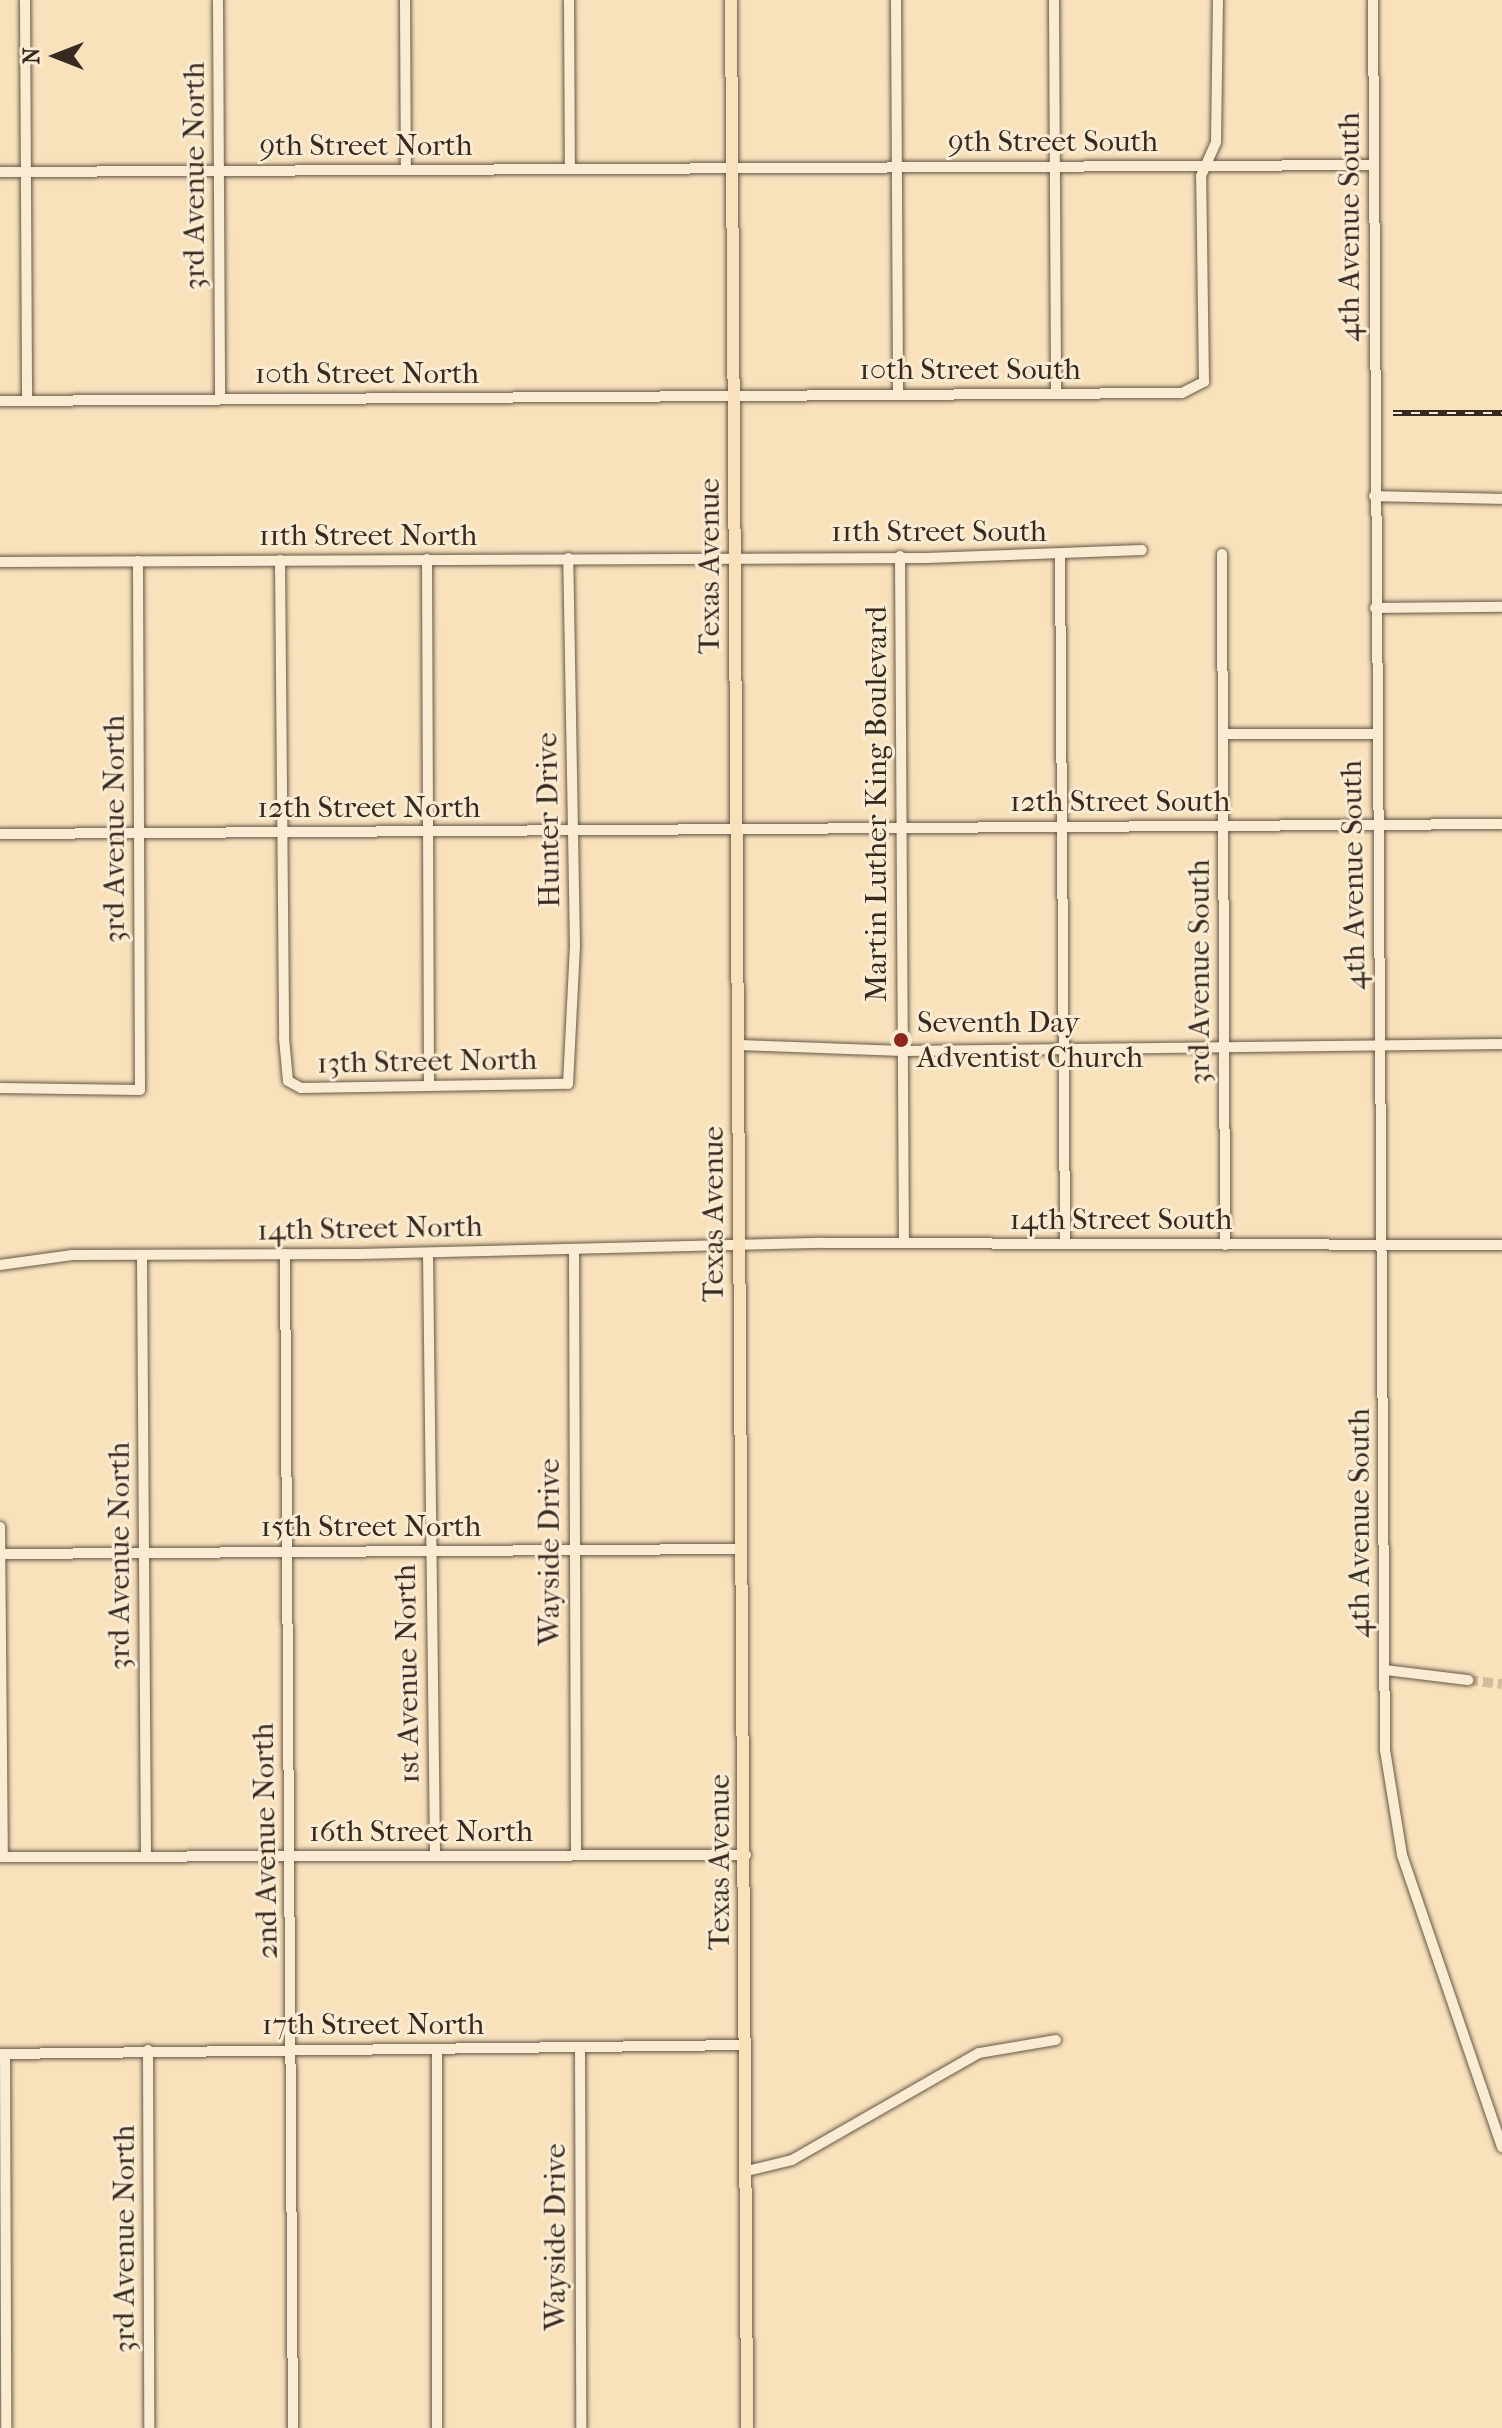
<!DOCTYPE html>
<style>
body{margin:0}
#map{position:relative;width:1502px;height:2428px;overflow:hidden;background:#f8e1bb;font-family:"IM FELL French Canon",serif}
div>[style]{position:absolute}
.minor-tunnel>*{height:10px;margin-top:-5px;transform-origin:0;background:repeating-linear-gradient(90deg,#d1bc9c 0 10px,transparent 0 15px)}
.roads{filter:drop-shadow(0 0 2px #665747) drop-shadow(0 0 2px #665747)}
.minor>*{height:10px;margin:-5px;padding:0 5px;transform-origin:5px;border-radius:5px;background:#faecd3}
.major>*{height:12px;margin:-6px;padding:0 6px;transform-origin:6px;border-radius:6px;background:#f8e1bb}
.rail>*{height:6px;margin-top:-3px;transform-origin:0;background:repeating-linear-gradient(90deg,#faecd3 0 9px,#362920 0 18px);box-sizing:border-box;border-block:2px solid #362920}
.dots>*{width:22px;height:22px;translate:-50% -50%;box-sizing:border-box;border:4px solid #faecd3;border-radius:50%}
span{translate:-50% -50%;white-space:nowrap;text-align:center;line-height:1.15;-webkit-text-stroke:6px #faecd3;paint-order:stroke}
.street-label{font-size:30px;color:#362920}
.poi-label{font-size:30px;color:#362920}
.left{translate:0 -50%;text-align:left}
.north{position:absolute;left:16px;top:16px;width:80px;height:80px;-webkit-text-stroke:6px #faecd3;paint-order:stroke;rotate:270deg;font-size:22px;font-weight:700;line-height:32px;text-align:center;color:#362920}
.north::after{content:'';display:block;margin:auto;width:28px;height:36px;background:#362920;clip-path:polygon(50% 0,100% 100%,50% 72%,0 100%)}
</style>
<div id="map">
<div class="minor-tunnel">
<div style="left:1468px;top:1680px;width:34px;rotate:7deg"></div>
</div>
<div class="roads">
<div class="minor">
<div style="left:25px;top:0;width:401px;rotate:89.7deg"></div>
<div style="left:218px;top:0;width:399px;rotate:89.7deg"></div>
<div style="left:405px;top:0;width:170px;rotate:89.7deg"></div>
<div style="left:569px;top:0;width:169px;rotate:89.7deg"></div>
<div style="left:896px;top:0;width:395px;rotate:89.7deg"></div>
<div style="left:1054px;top:0;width:394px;rotate:89.7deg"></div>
<div style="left:1373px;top:0;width:1750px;rotate:89.61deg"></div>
<div style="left:1385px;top:1750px;width:106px;rotate:80.8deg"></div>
<div style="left:1402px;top:1855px;width:309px;rotate:71.1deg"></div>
<div style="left:0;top:172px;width:1373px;rotate:-0.29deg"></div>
<div style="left:0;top:401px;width:1182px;rotate:-0.39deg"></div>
<div style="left:1182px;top:393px;width:25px;rotate:-27deg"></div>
<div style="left:1204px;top:382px;width:206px;rotate:-90.8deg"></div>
<div style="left:1201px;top:176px;width:37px;rotate:-66deg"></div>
<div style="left:1216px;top:142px;width:142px;rotate:-89.2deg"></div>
<div style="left:1374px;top:496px;width:128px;rotate:1.3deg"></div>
<div style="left:1222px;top:554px;width:691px;rotate:89.75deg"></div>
<div style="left:900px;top:556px;width:687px;rotate:89.67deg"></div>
<div style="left:1060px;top:556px;width:688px;rotate:89.58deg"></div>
<div style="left:427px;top:559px;width:527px;rotate:89.78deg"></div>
<div style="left:280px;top:560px;width:478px;rotate:89.5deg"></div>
<div style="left:284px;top:1038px;width:43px;rotate:84.7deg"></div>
<div style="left:288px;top:1081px;width:15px;rotate:28deg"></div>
<div style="left:301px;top:1088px;width:267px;rotate:-0.9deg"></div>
<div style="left:568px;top:1084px;width:138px;rotate:-87.1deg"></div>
<div style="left:575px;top:946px;width:388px;rotate:-91deg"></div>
<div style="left:0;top:562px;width:926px;rotate:-0.25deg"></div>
<div style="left:926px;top:558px;width:216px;rotate:-2.1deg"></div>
<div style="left:1375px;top:608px;width:127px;rotate:-0.5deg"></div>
<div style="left:1224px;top:734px;width:152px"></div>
<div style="left:0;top:834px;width:1502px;rotate:-0.38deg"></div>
<div style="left:739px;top:1045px;width:164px;rotate:2.1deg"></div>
<div style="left:903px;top:1051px;width:599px;rotate:-0.67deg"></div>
<div style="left:0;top:1088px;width:140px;rotate:0.8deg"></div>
<div style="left:140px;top:1090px;width:529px;rotate:-90.22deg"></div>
<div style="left:574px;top:1249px;width:606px;rotate:89.81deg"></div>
<div style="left:428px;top:1253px;width:603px;rotate:89.33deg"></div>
<div style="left:285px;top:1254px;width:1174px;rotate:89.61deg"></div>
<div style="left:142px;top:1255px;width:601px;rotate:89.62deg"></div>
<div style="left:0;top:1265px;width:73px;rotate:-7.9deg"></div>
<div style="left:72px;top:1255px;width:287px;rotate:-0.2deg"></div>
<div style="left:359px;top:1254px;width:464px;rotate:-1.4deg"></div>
<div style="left:823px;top:1243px;width:679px;rotate:0.17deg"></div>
<div style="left:0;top:1527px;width:330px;rotate:89.5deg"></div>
<div style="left:0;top:1554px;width:742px;rotate:-0.39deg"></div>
<div style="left:1385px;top:1670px;width:84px;rotate:6.9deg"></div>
<div style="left:0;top:1857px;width:746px;rotate:-0.15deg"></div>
<div style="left:580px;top:2047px;width:381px;rotate:89.8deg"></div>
<div style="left:437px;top:2049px;width:379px;rotate:90deg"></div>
<div style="left:148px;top:2050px;width:378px;rotate:89.8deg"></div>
<div style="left:0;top:2054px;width:746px;rotate:-0.69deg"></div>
<div style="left:5px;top:2054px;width:374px;rotate:89.8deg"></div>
<div style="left:747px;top:2171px;width:46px;rotate:-13.7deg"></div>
<div style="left:792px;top:2160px;width:215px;rotate:-29.8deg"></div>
<div style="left:979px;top:2053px;width:78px;rotate:-9.6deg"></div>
</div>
<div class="major">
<div style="left:731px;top:0;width:2428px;rotate:89.62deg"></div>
</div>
</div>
<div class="rail">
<div style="left:1393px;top:413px;width:109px"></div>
</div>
<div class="dots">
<div style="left:901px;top:1040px;background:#8f2418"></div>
</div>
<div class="street-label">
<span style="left:1053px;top:142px">9th Street South</span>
<span style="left:366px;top:146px">9th Street North</span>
<span style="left:195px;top:176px;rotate:-90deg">3rd Avenue North</span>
<span style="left:1350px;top:227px;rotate:-90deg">4th Avenue South</span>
<span style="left:970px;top:370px">10th Street South</span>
<span style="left:367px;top:374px">10th Street North</span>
<span style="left:939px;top:532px">11th Street South</span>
<span style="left:368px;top:536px">11th Street North</span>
<span style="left:710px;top:566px;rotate:-90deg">Texas Avenue</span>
<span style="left:1120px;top:802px">12th Street South</span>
<span style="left:877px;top:804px;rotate:-90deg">Martin Luther King Boulevard</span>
<span style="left:369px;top:808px">12th Street North</span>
<span style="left:549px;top:820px;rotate:-91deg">Hunter Drive</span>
<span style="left:115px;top:829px;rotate:-90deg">3rd Avenue North</span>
<span style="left:1354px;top:875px;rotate:-91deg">4th Avenue South</span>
<span style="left:1200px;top:972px;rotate:-90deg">3rd Avenue South</span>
<span style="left:427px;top:1062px;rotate:-1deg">13th Street North</span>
<span style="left:714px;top:1214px;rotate:-90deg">Texas Avenue</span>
<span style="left:1121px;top:1220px">14th Street South</span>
<span style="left:370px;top:1229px;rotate:-1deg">14th Street North</span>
<span style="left:1360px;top:1523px;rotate:-90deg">4th Avenue South</span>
<span style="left:371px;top:1527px">15th Street North</span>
<span style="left:550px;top:1552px;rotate:-90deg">Wayside Drive</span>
<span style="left:120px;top:1556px;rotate:-90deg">3rd Avenue North</span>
<span style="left:408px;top:1674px;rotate:-91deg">1st Avenue North</span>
<span style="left:421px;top:1832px">16th Street North</span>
<span style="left:266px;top:1841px;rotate:-91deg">2nd Avenue North</span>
<span style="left:720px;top:1862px;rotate:-90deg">Texas Avenue</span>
<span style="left:373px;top:2025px">17th Street North</span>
<span style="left:556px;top:2237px;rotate:-90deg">Wayside Drive</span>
<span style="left:125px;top:2239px;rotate:-90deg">3rd Avenue North</span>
</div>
<div class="poi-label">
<span class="left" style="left:917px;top:1040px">Seventh Day<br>Adventist Church</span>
</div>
<div class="north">N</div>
</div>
